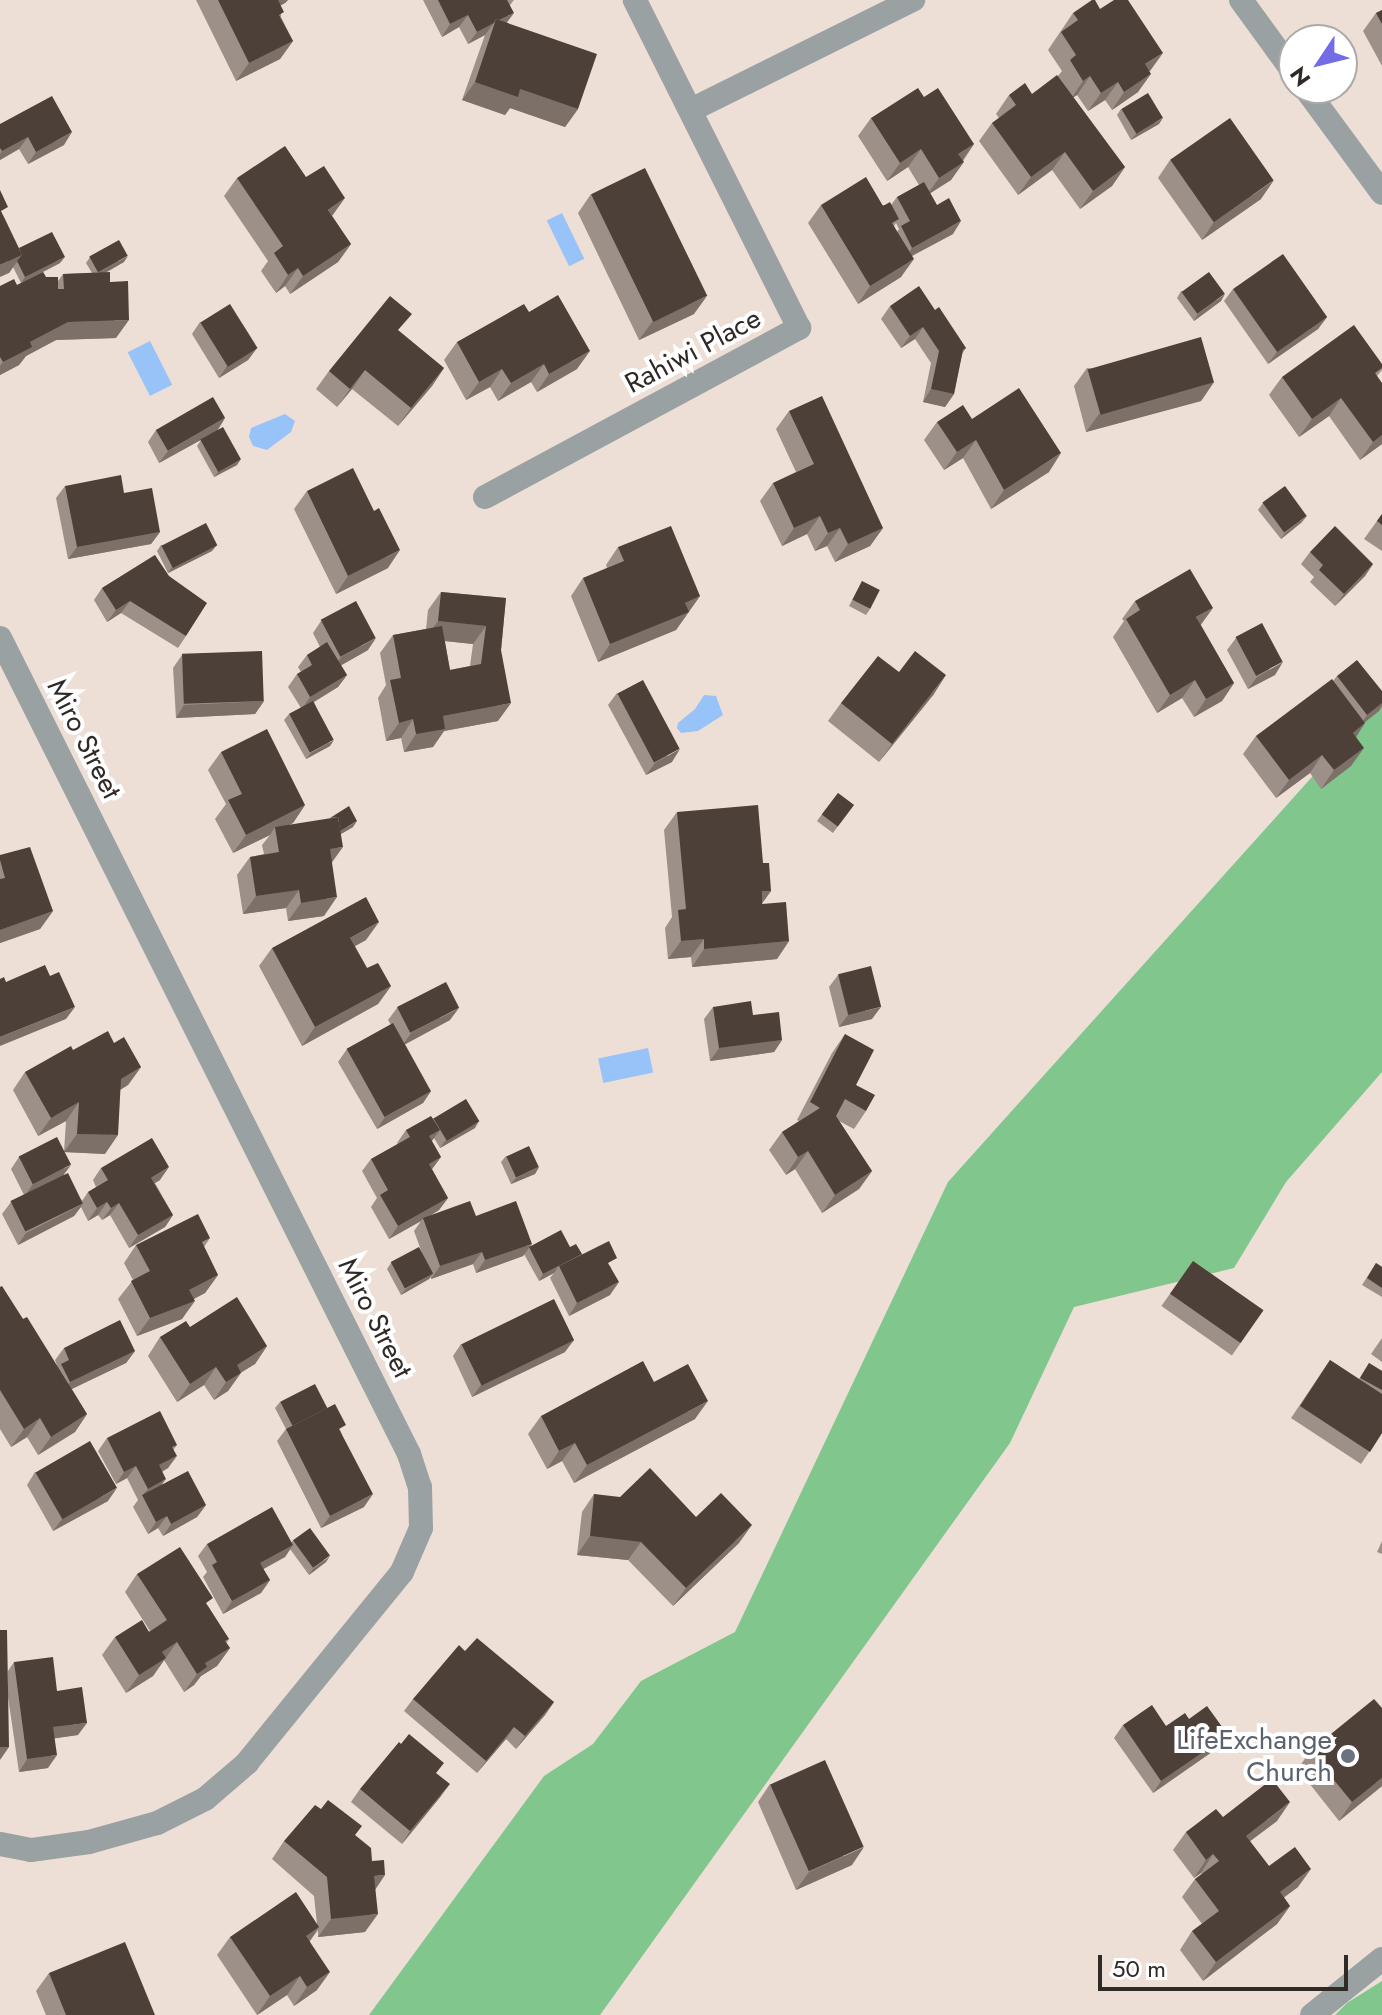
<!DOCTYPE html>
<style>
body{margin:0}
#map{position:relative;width:1382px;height:2015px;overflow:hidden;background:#eedfd6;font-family:Jost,sans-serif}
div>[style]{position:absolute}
.green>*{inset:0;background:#81c68d}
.water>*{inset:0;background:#97c3f9;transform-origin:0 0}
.minor>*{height:24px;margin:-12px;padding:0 12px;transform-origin:12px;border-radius:12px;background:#99a1a2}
.wall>*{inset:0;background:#9d9088;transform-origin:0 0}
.shaded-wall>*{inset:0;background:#7d7068}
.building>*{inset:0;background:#4c4039;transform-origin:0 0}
.dots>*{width:22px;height:22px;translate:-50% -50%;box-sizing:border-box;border:4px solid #fff;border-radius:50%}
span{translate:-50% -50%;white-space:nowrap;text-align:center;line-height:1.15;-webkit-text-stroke:8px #fff;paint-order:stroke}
.street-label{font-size:28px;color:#302a27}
.worship-label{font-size:28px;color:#5b616d}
.right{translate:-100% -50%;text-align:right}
.north{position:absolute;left:1278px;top:24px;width:80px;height:80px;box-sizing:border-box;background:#fff;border:2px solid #acaaa9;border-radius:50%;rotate:235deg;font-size:22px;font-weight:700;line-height:32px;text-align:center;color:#302a27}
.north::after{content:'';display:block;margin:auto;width:28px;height:36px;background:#746ce6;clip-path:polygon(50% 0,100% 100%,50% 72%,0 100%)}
.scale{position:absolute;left:1098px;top:1955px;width:250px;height:36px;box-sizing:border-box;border:4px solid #302a27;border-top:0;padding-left:10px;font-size:24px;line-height:28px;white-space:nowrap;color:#302a27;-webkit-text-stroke:6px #fff;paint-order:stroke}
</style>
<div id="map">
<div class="green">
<div style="clip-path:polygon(1382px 699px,1382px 1072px,1286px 1182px,1234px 1268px,1074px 1307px,1010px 1443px,600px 2015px,369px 2015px,544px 1776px,593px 1744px,641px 1681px,735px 1632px,948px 1182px)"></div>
<div style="clip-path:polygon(1382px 1981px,1382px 2015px,1335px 2015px,1347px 2003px)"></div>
</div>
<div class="water">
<div style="left:562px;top:213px;width:51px;height:17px;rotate:64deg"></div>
<div style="left:150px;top:341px;width:49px;height:25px;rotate:63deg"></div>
<div style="clip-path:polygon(285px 414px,295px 421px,291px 432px,267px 450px,253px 446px,249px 437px,251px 428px)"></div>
<div style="clip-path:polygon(704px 695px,716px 696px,723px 715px,698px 731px,681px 733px,677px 728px,678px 723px,695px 709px)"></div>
<div style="left:648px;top:1048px;width:25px;height:51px;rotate:78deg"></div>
</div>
<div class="minor">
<div style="left:1241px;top:0;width:90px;rotate:54deg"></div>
<div style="left:1305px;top:88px;width:130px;rotate:53.7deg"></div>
<div style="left:693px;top:109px;width:246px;rotate:-26.4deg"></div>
<div style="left:485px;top:497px;width:357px;rotate:-28.3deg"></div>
<div style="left:799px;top:328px;width:367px;rotate:-116.6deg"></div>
<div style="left:0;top:638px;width:913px;rotate:63.38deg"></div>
<div style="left:409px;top:1454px;width:35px;rotate:72deg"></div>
<div style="left:420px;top:1487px;width:41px;rotate:88.6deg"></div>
<div style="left:421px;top:1528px;width:48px;rotate:113.4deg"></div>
<div style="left:402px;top:1572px;width:246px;rotate:129.1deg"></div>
<div style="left:247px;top:1763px;width:55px;rotate:139.4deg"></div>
<div style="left:205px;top:1799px;width:54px;rotate:153.4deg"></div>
<div style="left:157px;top:1823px;width:71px;rotate:164.4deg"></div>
<div style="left:89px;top:1842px;width:59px;rotate:172.1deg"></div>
<div style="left:31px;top:1850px;width:32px;rotate:-169deg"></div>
<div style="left:1312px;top:2015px;width:90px;rotate:-38.7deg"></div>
</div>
<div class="wall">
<div style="clip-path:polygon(196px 0,288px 0,285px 3px,281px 5px,281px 17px,293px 41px,280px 59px,236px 81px)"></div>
<div style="clip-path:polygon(423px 0,514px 0,510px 5px,507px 23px,578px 109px,565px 127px,510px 108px,505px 115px,462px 100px,485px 35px,468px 44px,459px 27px,442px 37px)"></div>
<div style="clip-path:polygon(1100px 9px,1149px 71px,1138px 92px,1112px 110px,1105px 100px,1088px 111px,1077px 95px,1073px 97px,1125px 167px,1112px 186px,1080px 209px,1052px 170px,1018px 195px,979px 141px,992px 123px,999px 118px,996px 114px,1009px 95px,1032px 94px,1058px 76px,1062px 71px,1048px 50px,1073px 13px)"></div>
<div style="clip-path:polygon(1382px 10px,1382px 66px,1363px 31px,1376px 13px)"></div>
<div style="clip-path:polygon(evenodd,924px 97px,974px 144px,951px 180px,930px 193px,953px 234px,912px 256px,901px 277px,858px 304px,808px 223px,821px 205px,891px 205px,897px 197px,919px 185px,908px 167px,887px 181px,858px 136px,871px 118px,924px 97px,896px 223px,899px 229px,897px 232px,894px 226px,896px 223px)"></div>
<div style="clip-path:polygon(1121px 109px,1159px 124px,1131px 140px,1117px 115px)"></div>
<div style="clip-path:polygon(0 124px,64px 145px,28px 164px,19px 149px,0 160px)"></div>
<div style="clip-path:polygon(1170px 160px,1261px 199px,1202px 240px,1158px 178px)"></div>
<div style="clip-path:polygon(237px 178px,332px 216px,351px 244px,338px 262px,290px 294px,285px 286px,276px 293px,261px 271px,268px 261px,224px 196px)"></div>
<div style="clip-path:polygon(591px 194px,694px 314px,639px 340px,578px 213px)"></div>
<div style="clip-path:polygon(3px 215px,19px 248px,60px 263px,43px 272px,46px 277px,58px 281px,63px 274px,92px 273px,86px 263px,90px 257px,124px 262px,105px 272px,110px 282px,116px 338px,56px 340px,26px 356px,19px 365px,0 375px,0 286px,17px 285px,21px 283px,13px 267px,9px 273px)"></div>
<div style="clip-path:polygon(1233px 289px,1327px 317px,1318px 329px,1268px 364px,1224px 301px)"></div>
<div style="clip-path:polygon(1181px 291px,1221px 301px,1194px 321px,1177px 298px)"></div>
<div style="clip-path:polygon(890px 306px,935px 310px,966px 348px,962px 354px,954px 394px,945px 407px,923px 402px,931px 363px,915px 339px,901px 348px,881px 319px)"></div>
<div style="clip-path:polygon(529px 312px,577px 369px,537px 392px,531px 382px,498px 401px,490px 387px,466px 400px,444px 360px,457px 342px)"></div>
<div style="clip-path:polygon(200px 322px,257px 348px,248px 360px,219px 378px,192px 334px)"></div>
<div style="clip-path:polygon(400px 332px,444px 368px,432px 386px,398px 426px,352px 389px,337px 407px,316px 389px,329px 371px)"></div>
<div style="clip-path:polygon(1382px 364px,1382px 370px,1377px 376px,1382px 444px,1360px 460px,1329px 416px,1299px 437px,1269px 395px,1282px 377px)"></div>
<div style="clip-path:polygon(1087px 368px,1214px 382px,1201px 401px,1086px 432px,1074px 386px)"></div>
<div style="clip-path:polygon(789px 411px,883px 528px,870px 546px,835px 562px,827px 546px,815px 551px,807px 534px,782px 546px,760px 501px,773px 483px,796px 472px,776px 429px)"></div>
<div style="clip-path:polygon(225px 418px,217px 431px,159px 463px,148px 442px,156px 430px)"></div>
<div style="clip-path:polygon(937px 422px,1049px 472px,991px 509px,963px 458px,944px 470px,924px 440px)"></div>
<div style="clip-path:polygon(201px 440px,237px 465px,214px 477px,197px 446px)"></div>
<div style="clip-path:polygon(65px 486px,124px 493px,160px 532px,151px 544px,68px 559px,56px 498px)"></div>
<div style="clip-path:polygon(307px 491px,374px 511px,388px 568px,336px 594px,294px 509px)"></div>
<div style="clip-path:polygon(1263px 503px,1302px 522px,1281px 539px,1258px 510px)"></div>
<div style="clip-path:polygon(1382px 514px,1382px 551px,1364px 539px)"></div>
<div style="clip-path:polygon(161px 545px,212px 551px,168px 573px,157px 551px)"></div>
<div style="clip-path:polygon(618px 547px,700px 596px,676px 630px,598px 662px,571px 596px,583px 578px,607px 568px,606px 565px)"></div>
<div style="clip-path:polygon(1310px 552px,1373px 564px,1365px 576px,1335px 606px,1310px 582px,1314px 577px,1301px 564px)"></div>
<div style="clip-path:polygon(155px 555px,186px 636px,178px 648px,121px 613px,107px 622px,94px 600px,102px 588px)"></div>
<div style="clip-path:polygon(862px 581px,870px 609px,866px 615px,849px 606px)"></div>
<div style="clip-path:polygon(evenodd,441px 592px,506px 598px,501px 650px,498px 721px,444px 731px,433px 747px,404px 752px,401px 738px,386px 741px,378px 698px,386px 685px,380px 653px,393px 635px,426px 629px,428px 610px,441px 592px,445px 641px,473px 644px,470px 666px,450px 670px,445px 641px)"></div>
<div style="clip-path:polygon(1135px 601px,1201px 625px,1234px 683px,1222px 701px,1194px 717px,1182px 698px,1157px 713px,1113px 637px,1124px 621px,1122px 619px)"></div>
<div style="clip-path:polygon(321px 621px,368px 650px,341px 665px,347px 675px,338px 687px,314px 702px,330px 746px,306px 759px,284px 720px,289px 714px,301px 708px,288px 687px,297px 674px,301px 672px,298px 667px,307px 655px,320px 647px,313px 633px)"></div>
<div style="clip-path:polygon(1236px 638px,1275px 675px,1248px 689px,1227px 650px)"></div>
<div style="clip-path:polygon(182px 655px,264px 701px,255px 714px,176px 718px,173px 668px)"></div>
<div style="clip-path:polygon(899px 672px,934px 694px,879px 762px,828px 721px,841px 703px)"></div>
<div style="clip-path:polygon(1337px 676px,1382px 691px,1382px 706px,1379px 711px,1364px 722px,1356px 737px,1351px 766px,1321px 789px,1310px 773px,1276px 798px,1243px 754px,1256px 736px,1333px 681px)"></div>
<div style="clip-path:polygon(617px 693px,672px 762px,646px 775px,608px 705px)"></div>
<div style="clip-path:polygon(221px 752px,305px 805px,293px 823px,289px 825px,353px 827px,341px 834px,332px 863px,324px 916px,288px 921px,286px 908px,243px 914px,237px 875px,250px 857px,264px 854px,262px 845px,270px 835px,233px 853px,215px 819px,226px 804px,208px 770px)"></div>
<div style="left:838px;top:793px;width:20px;height:35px;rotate:37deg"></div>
<div style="clip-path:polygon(677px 812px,763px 863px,771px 891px,762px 903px,789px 941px,777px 959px,692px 967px,691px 957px,668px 959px,665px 928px,672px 917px,664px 830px)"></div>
<div style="clip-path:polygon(0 855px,53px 911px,40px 929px,0 943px)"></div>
<div style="clip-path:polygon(366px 940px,355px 946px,367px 968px,391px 986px,378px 1004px,302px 1046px,259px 966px,272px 948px)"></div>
<div style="clip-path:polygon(838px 975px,872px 1019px,839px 1027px,829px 987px)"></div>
<div style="clip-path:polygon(713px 1007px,753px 1015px,782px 1040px,774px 1052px,710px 1061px,704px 1019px)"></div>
<div style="clip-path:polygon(397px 1008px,450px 1020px,405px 1044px,431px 1091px,423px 1103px,377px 1129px,338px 1062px,347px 1049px,391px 1025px,388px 1020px)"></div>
<div style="clip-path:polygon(845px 1034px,856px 1085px,866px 1111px,854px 1129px,839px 1121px,872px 1171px,859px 1189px,822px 1213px,795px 1169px,786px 1175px,769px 1150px,782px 1132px,799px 1121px,797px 1120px,832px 1053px)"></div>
<div style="clip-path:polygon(114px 1043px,141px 1067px,128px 1085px,120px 1090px,105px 1154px,64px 1152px,64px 1175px,82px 1201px,88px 1192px,96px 1187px,93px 1180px,101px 1168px,160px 1180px,155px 1183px,173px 1215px,165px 1227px,129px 1248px,110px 1215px,102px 1220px,98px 1215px,88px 1221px,81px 1207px,74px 1216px,18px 1245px,2px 1214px,11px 1202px,24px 1195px,11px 1169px,19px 1157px,64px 1152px,66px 1121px,38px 1136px,13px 1090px,25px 1072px,73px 1050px)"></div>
<div style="clip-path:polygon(433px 1118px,475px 1128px,440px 1148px,434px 1138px,432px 1141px,441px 1157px,432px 1169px,448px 1198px,439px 1210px,430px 1216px,476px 1216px,529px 1247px,570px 1247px,582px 1254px,611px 1267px,610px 1295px,569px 1316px,550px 1278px,554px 1273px,539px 1281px,524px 1254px,523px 1256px,476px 1273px,473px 1264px,431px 1279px,431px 1277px,429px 1279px,401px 1295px,387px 1269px,391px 1263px,422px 1253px,414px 1231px,421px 1221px,389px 1239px,371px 1207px,377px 1198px,362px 1171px,371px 1159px,398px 1144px,397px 1143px,406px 1130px)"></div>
<div style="clip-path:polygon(506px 1156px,539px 1167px,535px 1174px,511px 1184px,501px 1162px)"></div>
<div style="clip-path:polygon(210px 1238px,204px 1247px,218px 1275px,205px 1293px,194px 1299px,182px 1319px,137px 1336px,118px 1299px,133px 1280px,124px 1263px,136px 1245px)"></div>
<div style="left:1193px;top:1261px;width:86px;height:55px;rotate:35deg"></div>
<div style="clip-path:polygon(1376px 1263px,1382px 1267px,1382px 1297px,1362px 1285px)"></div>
<div style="clip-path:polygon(0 1287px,58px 1368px,55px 1360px,64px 1348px,135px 1351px,126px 1363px,72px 1389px,87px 1414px,75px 1432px,38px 1455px,27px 1437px,11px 1447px,0 1429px)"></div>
<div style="clip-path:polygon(190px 1327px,267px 1346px,255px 1364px,241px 1372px,228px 1391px,214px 1400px,204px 1385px,177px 1402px,148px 1356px,160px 1337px)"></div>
<div style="clip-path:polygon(1382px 1338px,1382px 1362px,1371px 1354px)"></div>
<div style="clip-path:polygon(461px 1344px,565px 1352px,472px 1397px,453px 1356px)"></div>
<div style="clip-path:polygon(1330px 1360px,1359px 1379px,1369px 1363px,1382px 1371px,1382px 1433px,1361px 1464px,1291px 1418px)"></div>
<div style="clip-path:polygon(654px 1382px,695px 1419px,574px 1483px,562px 1461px,547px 1469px,528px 1434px,541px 1416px)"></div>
<div style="clip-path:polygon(280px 1402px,327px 1408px,341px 1432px,364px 1507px,321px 1528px,277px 1441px,286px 1429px,275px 1408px)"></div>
<div style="clip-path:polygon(107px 1438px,177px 1445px,174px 1449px,168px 1468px,162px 1472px,162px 1484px,206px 1505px,197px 1517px,163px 1536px,158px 1528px,148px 1534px,133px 1507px,138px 1500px,127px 1478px,116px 1484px,98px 1451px)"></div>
<div style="clip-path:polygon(35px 1472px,108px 1501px,53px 1531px,27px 1485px)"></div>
<div style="clip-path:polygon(594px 1494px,696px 1517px,739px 1543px,673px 1606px,628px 1560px,577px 1555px,582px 1512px)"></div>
<div style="clip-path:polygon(293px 1540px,326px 1562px,309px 1575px,290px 1549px,285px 1557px,263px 1569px,270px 1580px,261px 1593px,223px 1614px,203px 1577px,207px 1572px,198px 1556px,207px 1544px,292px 1542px)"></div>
<div style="clip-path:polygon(1382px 1541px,1382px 1554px,1377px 1552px)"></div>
<div style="clip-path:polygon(137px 1574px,208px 1606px,229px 1639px,226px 1642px,230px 1648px,217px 1666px,201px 1676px,194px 1685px,184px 1692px,164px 1660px,153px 1676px,126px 1693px,102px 1655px,115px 1637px,150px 1631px,125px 1592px)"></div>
<div style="clip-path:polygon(465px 1651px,554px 1702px,545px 1715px,516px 1749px,506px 1739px,477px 1773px,404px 1711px,413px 1699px)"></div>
<div style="clip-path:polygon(14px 1662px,57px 1691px,78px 1735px,54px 1738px,48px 1768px,19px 1772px,8px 1697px,8px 1671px)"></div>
<div style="clip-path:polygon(1189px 1719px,1228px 1735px,1219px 1747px,1153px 1793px,1114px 1738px,1123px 1725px,1166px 1726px)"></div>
<div style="clip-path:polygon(1310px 1751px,1382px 1786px,1339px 1821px,1298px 1769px)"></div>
<div style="clip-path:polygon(437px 1774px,441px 1796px,402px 1844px,351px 1802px,360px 1789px)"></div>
<div style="clip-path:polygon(770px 1784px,852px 1865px,796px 1890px,758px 1802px)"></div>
<div style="clip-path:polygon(1223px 1817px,1277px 1821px,1250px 1841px,1269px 1866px,1298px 1887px,1284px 1897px,1290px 1906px,1277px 1924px,1203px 1981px,1180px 1950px,1192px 1931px,1202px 1924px,1182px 1897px,1195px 1879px,1202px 1874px,1201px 1873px,1194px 1878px,1173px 1850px,1186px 1832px)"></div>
<div style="clip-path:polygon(355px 1835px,375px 1889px,365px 1932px,318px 1937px,318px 1930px,310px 1941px,317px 1990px,294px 2006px,287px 1995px,257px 2015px,217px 1955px,230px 1937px,317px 1924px,314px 1896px,272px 1859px,284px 1841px)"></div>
<div style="clip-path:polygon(49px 1973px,155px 2015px,46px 2015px,36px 1991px)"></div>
</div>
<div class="shaded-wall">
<div style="clip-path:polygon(273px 0,288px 0,285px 3px,264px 14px)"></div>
<div style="clip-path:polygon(514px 13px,505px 25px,495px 22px)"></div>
<div style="clip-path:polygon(468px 15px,459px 27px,442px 37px,450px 24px)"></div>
<div style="clip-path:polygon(494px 23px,485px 35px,468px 44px,477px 32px)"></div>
<div style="clip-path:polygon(293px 41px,280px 59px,236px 81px,249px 63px)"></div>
<div style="clip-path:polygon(1163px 53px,1150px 71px,1132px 82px,1145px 64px)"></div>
<div style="clip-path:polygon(1151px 74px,1138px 92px,1112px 110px,1124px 92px)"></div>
<div style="clip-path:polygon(1090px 76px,1077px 95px,1071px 99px,1083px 81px)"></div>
<div style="clip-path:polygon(475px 82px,520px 89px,578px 109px,565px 127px,510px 108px,505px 115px,462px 100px)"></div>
<div style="clip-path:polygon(1118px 82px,1105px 100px,1088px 111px,1101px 93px)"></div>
<div style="clip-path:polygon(1163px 118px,1159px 124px,1131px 140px,1136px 134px)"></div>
<div style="clip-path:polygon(72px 132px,64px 145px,28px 164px,36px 152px)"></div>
<div style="clip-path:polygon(28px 137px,19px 149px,0 160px,0 154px,2px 151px)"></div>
<div style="clip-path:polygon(974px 144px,961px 162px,958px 154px)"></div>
<div style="clip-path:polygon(921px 149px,908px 167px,887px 181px,900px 163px)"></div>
<div style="clip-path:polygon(1065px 152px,1052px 170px,1018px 195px,1031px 177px)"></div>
<div style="clip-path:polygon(964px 162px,951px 180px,926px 196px,939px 178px)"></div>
<div style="clip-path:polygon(1125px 167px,1112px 186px,1080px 209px,1093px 191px)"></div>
<div style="clip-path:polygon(1274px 180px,1261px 199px,1202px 240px,1214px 222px)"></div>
<div style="clip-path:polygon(345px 198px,332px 216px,328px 210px)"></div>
<div style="clip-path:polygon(961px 221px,953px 234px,904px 260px,912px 248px)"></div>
<div style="clip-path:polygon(351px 244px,338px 262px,290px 294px,303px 276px)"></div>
<div style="clip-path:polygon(22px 255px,9px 273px,0 277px,0 265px)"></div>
<div style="clip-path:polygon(128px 256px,124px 262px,95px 279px,99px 272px)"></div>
<div style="clip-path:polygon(65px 257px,60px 263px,21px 283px,25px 277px)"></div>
<div style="clip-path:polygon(914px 259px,901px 277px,858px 304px,870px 286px)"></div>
<div style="clip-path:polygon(298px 268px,285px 286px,276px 293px,288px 275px)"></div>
<div style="clip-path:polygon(1225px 294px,1221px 301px,1194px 321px,1198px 314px)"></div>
<div style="clip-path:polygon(707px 296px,694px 314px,639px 340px,652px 322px)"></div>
<div style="clip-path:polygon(1327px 317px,1318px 329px,1268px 364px,1277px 352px)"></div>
<div style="clip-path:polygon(129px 320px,116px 338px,56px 340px,26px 356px,19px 365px,0 375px,0 366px,3px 362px,30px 342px,68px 322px)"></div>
<div style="clip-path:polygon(923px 327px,915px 339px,901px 348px,910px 336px)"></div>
<div style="clip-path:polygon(257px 348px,248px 360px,219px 378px,227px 366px)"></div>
<div style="clip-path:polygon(590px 351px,577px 369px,537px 392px,549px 374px)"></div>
<div style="clip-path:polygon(544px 364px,531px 382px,498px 401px,511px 383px)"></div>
<div style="clip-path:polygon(444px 368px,432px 386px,398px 426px,411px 408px)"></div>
<div style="clip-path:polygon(502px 369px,490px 387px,466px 400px,479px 382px)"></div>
<div style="clip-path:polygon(365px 370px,352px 389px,337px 407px,350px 389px)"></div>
<div style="clip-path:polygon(1214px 382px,1201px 401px,1086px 432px,1099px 414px)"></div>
<div style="clip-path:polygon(931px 389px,954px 394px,945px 407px,923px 402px)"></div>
<div style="clip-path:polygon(1341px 398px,1329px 416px,1299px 437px,1312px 419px)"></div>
<div style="clip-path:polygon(225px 418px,217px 431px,159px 463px,168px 451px)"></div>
<div style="clip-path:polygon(1382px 435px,1382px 444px,1360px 460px,1373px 442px)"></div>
<div style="clip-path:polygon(976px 440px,963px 458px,944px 470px,957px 452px)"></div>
<div style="clip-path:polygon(1061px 453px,1049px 472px,991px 509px,1004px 490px)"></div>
<div style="clip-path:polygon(241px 459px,237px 465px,214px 477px,219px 471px)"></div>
<div style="clip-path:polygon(820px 516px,807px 534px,782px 546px,794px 528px)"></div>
<div style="clip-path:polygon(1307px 516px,1302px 522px,1281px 539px,1285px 533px)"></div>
<div style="clip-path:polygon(840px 528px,827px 546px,815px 551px,828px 533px)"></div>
<div style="clip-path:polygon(883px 528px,870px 546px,835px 562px,848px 544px)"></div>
<div style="clip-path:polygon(160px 532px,151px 544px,68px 559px,77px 547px)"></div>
<div style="clip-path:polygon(217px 545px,212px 551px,168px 573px,172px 567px)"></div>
<div style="clip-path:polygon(400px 550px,388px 568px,336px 594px,348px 576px)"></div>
<div style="clip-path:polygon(1373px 564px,1365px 576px,1335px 606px,1344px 594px)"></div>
<div style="clip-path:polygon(700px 596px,676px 630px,598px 662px,610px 644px,685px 603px)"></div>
<div style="clip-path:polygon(130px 601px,121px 613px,107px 622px,116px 610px)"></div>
<div style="clip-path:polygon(1213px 608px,1200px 626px,1196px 617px)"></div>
<div style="clip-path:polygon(438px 621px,486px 626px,473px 644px,425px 639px)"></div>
<div style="clip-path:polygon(376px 638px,368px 650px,333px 670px,341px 657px)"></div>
<div style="clip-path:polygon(1283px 662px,1275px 675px,1248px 689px,1257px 677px)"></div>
<div style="clip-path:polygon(347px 675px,338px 687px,302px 709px,310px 697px)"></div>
<div style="clip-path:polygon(946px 675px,934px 694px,879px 762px,892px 744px)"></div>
<div style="clip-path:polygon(1195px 680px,1182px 698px,1157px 713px,1170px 695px)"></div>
<div style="clip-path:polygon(1234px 683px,1222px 701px,1194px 717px,1206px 699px)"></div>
<div style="clip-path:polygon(264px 701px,255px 714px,176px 718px,184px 705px)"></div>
<div style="clip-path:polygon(511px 703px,498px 721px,444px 731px,433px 747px,404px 752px,416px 734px,443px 716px)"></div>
<div style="clip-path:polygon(1382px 703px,1382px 706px,1379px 711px,1359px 727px,1367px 715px)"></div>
<div style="clip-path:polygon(413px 719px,401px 738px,386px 741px,399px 723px)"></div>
<div style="clip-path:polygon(1365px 723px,1353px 742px,1353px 733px)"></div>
<div style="clip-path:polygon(334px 740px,330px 746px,306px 759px,311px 753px)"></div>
<div style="clip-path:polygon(1364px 748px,1351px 766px,1321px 789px,1334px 770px)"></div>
<div style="clip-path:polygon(680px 749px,672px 762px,646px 775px,655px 763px)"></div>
<div style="clip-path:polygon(1322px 755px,1310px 773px,1276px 798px,1289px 780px)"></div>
<div style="clip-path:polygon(305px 805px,293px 823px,276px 832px,275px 827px,270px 835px,233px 853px,246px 835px)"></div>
<div style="clip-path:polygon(357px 821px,353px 827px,334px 838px,339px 832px)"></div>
<div style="clip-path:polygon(343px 847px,330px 865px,330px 849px)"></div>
<div style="clip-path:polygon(299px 890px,286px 908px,243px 914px,256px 896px)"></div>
<div style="clip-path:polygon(762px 891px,771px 891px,758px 909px)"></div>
<div style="clip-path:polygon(337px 897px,324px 916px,288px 921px,301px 903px)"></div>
<div style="clip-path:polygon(53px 911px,40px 929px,0 943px,0 930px)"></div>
<div style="clip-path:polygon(379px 922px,366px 940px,337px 956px,350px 938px)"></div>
<div style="clip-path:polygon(704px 939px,691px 957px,668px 959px,681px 941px)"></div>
<div style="clip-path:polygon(789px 941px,777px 959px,692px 967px,704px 949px)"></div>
<div style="clip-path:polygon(391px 986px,378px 1004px,302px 1046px,315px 1027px)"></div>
<div style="clip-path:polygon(75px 1007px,66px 1019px,0 1046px,0 1037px)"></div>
<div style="clip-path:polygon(881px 1007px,872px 1019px,839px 1027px,848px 1015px)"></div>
<div style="clip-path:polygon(459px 1008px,450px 1020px,402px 1046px,411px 1033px)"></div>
<div style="clip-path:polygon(782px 1040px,774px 1052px,710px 1061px,719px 1048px)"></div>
<div style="clip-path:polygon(141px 1067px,128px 1085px,108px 1097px,121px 1079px)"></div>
<div style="clip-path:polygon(431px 1091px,423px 1103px,377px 1129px,385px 1117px)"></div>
<div style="clip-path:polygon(79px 1102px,66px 1121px,38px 1136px,51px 1118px)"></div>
<div style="clip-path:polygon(479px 1121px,475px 1128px,440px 1148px,445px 1141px)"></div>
<div style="clip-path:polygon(440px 1130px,431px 1142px,429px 1136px)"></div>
<div style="clip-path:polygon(77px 1134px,118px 1135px,105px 1154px,64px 1152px)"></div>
<div style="clip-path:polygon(808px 1151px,795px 1169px,786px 1175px,798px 1157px)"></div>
<div style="clip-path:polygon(441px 1157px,432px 1169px,429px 1164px)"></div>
<div style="clip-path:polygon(71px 1165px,62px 1177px,24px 1197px,33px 1184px)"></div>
<div style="clip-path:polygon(169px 1167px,160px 1180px,143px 1190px,151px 1178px)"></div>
<div style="clip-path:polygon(539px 1167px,535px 1174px,511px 1184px,516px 1178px)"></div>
<div style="clip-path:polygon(872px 1171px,859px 1189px,822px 1213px,835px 1195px)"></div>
<div style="clip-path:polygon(448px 1198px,439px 1210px,423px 1220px,423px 1218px,421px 1221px,389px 1239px,398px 1226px)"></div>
<div style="clip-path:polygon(107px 1202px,98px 1215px,88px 1221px,97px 1208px)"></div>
<div style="clip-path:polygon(119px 1203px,110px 1215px,102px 1220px,111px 1208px)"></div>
<div style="clip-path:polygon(83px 1204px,74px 1216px,18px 1245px,26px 1233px)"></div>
<div style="clip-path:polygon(173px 1215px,165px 1227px,129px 1248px,138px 1235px)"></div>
<div style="clip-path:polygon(532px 1244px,523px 1256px,476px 1273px,485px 1260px)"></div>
<div style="clip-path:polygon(482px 1252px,473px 1264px,431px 1279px,440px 1266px)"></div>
<div style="clip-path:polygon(558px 1267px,554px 1273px,539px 1281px,543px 1274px)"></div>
<div style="clip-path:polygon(433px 1273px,429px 1279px,401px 1295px,406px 1289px)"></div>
<div style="clip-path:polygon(218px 1275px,205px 1293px,176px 1308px,189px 1290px)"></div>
<div style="clip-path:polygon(619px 1282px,610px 1295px,569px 1316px,577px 1303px)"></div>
<div style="clip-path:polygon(195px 1301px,182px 1319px,137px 1336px,150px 1318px)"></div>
<div style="clip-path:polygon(574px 1340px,565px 1352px,472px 1397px,481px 1385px)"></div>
<div style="clip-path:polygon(267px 1346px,255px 1364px,226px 1382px,237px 1365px)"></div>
<div style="clip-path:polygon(135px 1351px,126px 1363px,61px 1394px,70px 1382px)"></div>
<div style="clip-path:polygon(216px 1367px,204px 1385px,177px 1402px,190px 1384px)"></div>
<div style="clip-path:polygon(241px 1373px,228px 1391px,214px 1400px,226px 1382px)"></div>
<div style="clip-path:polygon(708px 1401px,695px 1419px,574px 1483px,587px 1465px)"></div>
<div style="clip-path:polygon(87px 1414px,75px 1432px,38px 1455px,51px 1437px)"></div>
<div style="clip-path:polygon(40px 1418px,27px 1437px,11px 1447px,24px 1429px)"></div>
<div style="clip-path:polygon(575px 1443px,562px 1461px,547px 1469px,559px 1451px)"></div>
<div style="clip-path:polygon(177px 1456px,168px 1468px,150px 1478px,159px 1465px)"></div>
<div style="clip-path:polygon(136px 1466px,127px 1478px,116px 1484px,124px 1472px)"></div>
<div style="clip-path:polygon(166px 1479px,157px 1491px,142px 1496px,148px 1489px)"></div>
<div style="clip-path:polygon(117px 1488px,108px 1501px,53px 1531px,62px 1519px)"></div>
<div style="clip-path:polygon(373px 1494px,364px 1507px,321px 1528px,330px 1516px)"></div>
<div style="clip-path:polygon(206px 1505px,197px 1517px,163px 1536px,171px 1524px)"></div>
<div style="clip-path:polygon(167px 1516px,158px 1528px,148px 1534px,156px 1522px)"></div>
<div style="clip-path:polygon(752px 1525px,739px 1543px,673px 1606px,686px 1588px)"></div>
<div style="clip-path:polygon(590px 1536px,641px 1542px,628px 1560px,577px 1555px)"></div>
<div style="clip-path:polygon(293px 1545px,285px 1557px,251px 1576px,260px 1563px)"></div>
<div style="clip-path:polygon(330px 1556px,326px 1562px,309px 1575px,313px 1569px)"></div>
<div style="clip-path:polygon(270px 1580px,261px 1593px,223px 1614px,232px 1601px)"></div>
<div style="clip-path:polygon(229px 1639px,217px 1656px,230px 1648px,217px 1666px,201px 1676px,194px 1685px,184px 1692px,205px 1663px)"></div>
<div style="clip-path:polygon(177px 1642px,153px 1676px,126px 1693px,139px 1675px,162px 1652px)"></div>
<div style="clip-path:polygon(554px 1702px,545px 1715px,516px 1749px,525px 1736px)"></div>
<div style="clip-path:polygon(87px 1723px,78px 1735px,44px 1740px,53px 1727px)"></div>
<div style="clip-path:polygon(514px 1727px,506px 1739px,477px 1773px,486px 1761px)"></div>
<div style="clip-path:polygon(1228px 1735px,1219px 1747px,1153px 1793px,1161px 1781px)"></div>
<div style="clip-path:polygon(0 1747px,9px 1747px,0 1760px)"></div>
<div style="clip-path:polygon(57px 1755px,48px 1768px,19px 1772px,27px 1759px)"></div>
<div style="clip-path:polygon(1382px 1778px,1382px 1786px,1339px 1821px,1352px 1802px)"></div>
<div style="clip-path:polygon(450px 1784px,441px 1796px,402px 1844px,410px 1831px)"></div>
<div style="clip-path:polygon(1290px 1802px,1277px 1821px,1233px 1854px,1246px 1836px)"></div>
<div style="clip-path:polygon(864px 1847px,852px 1865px,796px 1890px,809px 1872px)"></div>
<div style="clip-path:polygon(1213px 1854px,1201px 1873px,1194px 1878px,1206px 1860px)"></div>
<div style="clip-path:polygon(1311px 1869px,1298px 1887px,1267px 1910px,1280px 1892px)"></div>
<div style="clip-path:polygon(385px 1875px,373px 1893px,374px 1876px)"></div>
<div style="clip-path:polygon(1290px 1906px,1277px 1924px,1203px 1981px,1216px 1962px)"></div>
<div style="clip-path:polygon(378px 1914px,365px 1932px,318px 1937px,331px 1919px)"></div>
<div style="clip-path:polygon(319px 1927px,307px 1945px,306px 1936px)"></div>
<div style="clip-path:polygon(330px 1972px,317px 1990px,294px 2006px,307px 1987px)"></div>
<div style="clip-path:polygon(300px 1976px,287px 1995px,257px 2015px,270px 1996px)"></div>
</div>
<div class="building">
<div style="clip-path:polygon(218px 0,278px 0,284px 12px,279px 15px,293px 41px,249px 63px)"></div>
<div style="clip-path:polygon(438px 0,507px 0,514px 13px,499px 20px,496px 19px,494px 23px,477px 32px,468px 15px,450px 24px)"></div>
<div style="clip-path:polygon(1092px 0,1095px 0,1100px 9px,1114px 0,1128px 0,1163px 53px,1145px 64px,1151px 74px,1124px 92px,1118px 82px,1101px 93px,1090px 76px,1083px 81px,1070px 60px,1076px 55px,1061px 32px,1078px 20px,1073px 13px)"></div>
<div style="clip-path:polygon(1382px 10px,1382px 24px,1376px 13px)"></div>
<div style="clip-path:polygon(496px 19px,597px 54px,578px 109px,520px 89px,518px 97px,475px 82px)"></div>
<div style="clip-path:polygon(1057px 75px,1125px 167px,1093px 191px,1065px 152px,1031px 177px,992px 123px,1016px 105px,1009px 95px,1025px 83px,1032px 94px)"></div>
<div style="clip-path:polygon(918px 88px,924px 97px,938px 88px,974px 144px,958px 154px,964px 162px,939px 178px,921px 149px,900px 163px,871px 118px)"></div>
<div style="left:1148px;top:93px;width:29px;height:31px;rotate:59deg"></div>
<div style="clip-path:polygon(52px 96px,72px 132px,36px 152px,28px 137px,2px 151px,0 148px,0 124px)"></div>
<div style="left:1230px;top:118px;width:76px;height:73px;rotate:55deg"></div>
<div style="clip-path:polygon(285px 146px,306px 177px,324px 166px,345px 198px,328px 210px,351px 244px,303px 276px,298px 268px,288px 275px,274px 253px,283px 246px,237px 178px)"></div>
<div style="left:645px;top:168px;width:142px;height:60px;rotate:64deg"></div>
<div style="clip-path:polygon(866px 177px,883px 206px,890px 202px,899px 219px,892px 223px,914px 259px,870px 286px,821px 205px)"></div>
<div style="clip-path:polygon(924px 182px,937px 205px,949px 198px,961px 221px,912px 248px,901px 226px,910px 221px,897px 197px)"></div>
<div style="clip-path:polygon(0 190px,8px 207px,1px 211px,22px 255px,0 265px)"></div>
<div style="clip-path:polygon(52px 232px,65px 257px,25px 277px,17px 261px,22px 255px,19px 248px)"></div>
<div style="left:119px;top:240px;width:18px;height:34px;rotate:61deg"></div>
<div style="left:1283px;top:254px;width:77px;height:61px;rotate:55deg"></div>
<div style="clip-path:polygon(43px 272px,46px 277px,58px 277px,58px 289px,64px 289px,63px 274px,110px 272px,110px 282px,128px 281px,129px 320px,68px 322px,30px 342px,32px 347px,3px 362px,0 357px,0 286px,14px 279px,17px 285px)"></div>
<div style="left:1209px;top:272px;width:27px;height:34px;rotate:54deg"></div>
<div style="clip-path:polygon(919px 286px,935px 310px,939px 307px,966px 348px,963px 350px,954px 394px,931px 389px,939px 351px,923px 327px,910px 336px,890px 306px)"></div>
<div style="clip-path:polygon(558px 295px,590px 351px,549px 374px,544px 364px,511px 383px,502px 369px,479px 382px,457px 342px,524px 304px,529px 312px)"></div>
<div style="clip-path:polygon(390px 296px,412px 314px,398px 330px,444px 368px,411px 408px,365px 370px,350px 389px,329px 371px)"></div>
<div style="left:230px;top:304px;width:52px;height:35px;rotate:58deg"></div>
<div style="clip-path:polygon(1354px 325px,1382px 364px,1382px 368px,1375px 373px,1382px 383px,1382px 435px,1373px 442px,1341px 398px,1312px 419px,1282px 377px)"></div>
<div style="left:1201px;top:337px;width:47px;height:118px;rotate:74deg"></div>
<div style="clip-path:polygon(1019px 388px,1061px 453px,1004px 490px,976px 440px,957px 452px,937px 422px,963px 405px,972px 419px)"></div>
<div style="clip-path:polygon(822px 396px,883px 528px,848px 544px,840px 528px,828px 533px,820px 516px,794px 528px,773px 483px,814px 464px,789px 411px)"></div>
<div style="left:213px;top:397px;width:24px;height:66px;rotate:60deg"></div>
<div style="left:223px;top:427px;width:37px;height:26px;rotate:61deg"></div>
<div style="clip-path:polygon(353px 468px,374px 511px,379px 508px,400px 550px,348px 576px,307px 491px)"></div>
<div style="clip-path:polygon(121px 475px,124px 493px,152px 488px,160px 532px,77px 547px,65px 486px)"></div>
<div style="left:1285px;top:486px;width:37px;height:28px;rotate:54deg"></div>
<div style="clip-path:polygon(1382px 514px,1382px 525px,1377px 521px)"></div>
<div style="left:206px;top:523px;width:25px;height:50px;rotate:63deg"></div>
<div style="clip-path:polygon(671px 526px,700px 596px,685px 603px,689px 612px,610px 644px,583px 578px,624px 561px,618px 547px)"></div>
<div style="clip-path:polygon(1335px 526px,1373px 564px,1344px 594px,1319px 570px,1323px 565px,1310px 552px)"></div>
<div style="clip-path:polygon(155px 555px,169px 576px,207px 603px,186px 636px,130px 601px,116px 610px,102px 588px)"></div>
<div style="clip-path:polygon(1190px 569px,1213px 608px,1196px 617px,1234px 683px,1206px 699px,1195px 680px,1170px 695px,1126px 619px,1140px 610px,1135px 601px)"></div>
<div style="left:862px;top:581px;width:20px;height:21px;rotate:27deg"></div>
<div style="clip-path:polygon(441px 592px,506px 598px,501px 650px,511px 703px,443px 716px,445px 729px,416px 734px,413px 719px,399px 723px,390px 680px,401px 678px,393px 635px,442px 626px,450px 670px,481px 664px,486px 626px,438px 621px)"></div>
<div style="left:356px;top:601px;width:42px;height:40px;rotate:62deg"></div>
<div style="left:1262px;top:623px;width:44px;height:30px;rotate:62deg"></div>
<div style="clip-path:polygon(327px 642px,347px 675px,310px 697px,297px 674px,312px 665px,307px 655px)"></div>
<div style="left:262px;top:651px;width:50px;height:80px;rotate:88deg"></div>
<div style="clip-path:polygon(915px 651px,946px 675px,892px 744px,841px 703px,878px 656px,899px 672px)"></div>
<div style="clip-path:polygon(1357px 660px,1382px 691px,1382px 703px,1367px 715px,1337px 676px)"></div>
<div style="clip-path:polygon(1332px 679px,1365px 723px,1353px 733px,1364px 748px,1334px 770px,1322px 755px,1289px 780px,1256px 736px)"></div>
<div style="left:643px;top:680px;width:78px;height:29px;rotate:62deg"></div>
<div style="left:313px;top:701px;width:44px;height:27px;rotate:62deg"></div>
<div style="clip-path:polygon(267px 729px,305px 805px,246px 835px,228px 800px,242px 794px,221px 752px)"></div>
<div style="left:838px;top:793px;width:20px;height:27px;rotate:37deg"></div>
<div style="clip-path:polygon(758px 805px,763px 863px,769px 863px,771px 891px,762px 891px,762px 904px,786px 902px,789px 941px,704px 949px,704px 939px,681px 941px,678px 910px,686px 909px,677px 812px)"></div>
<div style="clip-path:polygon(349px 806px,357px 821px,340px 831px,338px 817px,330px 818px)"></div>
<div style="clip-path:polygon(338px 817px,343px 847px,330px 849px,337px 897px,301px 903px,299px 890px,256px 896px,250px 857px,279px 852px,275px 827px)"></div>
<div style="clip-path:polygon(30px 847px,53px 911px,0 930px,0 879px,5px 878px,0 860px,0 855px)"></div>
<div style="clip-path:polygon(366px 897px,379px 922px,350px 938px,367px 968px,378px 963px,391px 986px,315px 1027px,272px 948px)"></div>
<div style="clip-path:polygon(45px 965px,50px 976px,59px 972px,75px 1007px,0 1037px,0 979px,4px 977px,6px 982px)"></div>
<div style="left:871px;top:966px;width:42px;height:34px;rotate:76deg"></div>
<div style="left:446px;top:982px;width:29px;height:55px;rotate:63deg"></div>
<div style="clip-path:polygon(751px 1001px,753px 1015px,779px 1012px,782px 1040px,719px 1048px,713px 1007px)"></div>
<div style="left:393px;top:1023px;width:78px;height:53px;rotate:61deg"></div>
<div style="clip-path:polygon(108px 1031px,114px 1043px,124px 1037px,141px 1067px,121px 1079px,118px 1135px,77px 1134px,79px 1102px,51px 1118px,25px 1072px,71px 1046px,73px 1050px)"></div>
<div style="clip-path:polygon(845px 1034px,874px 1050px,856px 1085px,875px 1095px,866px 1111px,845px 1099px,836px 1116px,872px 1171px,835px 1195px,808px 1151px,798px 1157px,782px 1132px,820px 1108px,810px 1102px)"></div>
<div style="left:466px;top:1099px;width:26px;height:38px;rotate:59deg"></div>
<div style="clip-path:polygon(431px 1116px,440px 1130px,429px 1136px,441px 1157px,429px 1164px,448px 1198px,398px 1226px,380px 1195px,388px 1190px,371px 1159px,410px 1137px,406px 1130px)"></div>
<div style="left:57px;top:1137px;width:31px;height:43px;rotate:63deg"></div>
<div style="clip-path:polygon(152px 1138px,169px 1167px,151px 1178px,173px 1215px,138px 1235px,119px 1203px,111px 1208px,107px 1202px,97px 1208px,88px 1192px,108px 1180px,101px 1168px)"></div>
<div style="left:529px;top:1146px;width:23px;height:25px;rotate:65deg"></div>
<div style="left:68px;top:1173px;width:34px;height:64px;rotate:64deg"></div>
<div style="clip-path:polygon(470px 1201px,476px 1216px,516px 1201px,532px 1244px,485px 1260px,482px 1252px,440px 1266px,423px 1218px)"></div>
<div style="clip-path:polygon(198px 1214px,210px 1238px,202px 1242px,218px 1275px,189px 1290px,195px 1301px,150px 1318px,131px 1281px,150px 1271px,136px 1245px)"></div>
<div style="clip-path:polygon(561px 1230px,570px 1247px,576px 1244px,582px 1254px,543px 1274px,529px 1247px)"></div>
<div style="clip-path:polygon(609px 1241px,617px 1258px,608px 1263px,619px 1282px,577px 1303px,559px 1266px)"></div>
<div style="left:419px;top:1247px;width:30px;height:32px;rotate:62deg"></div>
<div style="left:1193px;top:1261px;width:86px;height:40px;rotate:35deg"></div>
<div style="clip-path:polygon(1376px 1263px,1382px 1267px,1382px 1288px,1367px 1278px)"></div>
<div style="clip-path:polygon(2px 1286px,23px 1319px,27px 1317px,87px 1414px,51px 1437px,40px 1418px,24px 1429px,0 1390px,0 1287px)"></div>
<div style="clip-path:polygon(237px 1297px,267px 1346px,237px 1365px,241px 1373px,226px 1382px,216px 1367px,190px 1384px,160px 1337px,186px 1321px,190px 1327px)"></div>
<div style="left:554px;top:1299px;width:46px;height:103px;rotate:64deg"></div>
<div style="clip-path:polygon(120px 1320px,135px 1351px,70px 1382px,61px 1364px,69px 1360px,64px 1348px)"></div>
<div style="clip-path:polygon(1330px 1360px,1382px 1394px,1382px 1433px,1370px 1452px,1300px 1406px)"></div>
<div style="clip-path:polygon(643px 1361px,654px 1382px,688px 1364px,708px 1401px,587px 1465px,575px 1443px,559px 1451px,541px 1416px)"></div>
<div style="clip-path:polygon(1369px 1363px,1382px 1371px,1382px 1390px,1360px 1378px)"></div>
<div style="left:315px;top:1384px;width:27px;height:39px;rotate:63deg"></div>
<div style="clip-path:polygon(335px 1404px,346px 1425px,339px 1429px,373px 1494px,330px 1516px,286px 1429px)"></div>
<div style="clip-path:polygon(160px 1411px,177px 1445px,172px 1447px,177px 1456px,159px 1465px,166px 1479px,148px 1489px,136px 1466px,124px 1472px,107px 1438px)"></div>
<div style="left:90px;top:1441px;width:54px;height:63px;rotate:60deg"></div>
<div style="clip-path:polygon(650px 1468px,696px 1517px,721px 1493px,752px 1525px,686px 1588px,641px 1542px,590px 1536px,594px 1494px,620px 1497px)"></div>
<div style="clip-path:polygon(188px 1471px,206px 1505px,171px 1524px,167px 1516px,156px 1522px,142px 1495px)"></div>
<div style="clip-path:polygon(272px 1507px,293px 1545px,260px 1563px,270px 1580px,232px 1601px,212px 1565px,217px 1562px,207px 1544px)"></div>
<div style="left:310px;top:1528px;width:34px;height:21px;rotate:54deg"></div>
<div style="clip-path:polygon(180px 1547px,213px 1598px,206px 1603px,229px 1639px,225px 1641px,230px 1648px,205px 1663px,207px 1667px,197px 1674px,177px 1642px,162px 1652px,166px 1658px,139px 1675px,115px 1637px,142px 1620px,149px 1632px,167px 1620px,137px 1574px)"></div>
<div style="clip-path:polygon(0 1630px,7px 1630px,9px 1747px,0 1747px)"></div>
<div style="clip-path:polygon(477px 1638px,554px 1702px,525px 1736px,514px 1727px,486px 1761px,413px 1699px,459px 1645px,465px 1651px)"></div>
<div style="clip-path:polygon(53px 1657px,57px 1691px,82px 1687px,87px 1723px,53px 1727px,57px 1755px,27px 1759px,14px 1662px)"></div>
<div style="clip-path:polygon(1374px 1699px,1382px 1708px,1382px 1778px,1352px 1802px,1310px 1751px)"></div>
<div style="clip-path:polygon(1152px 1705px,1166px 1726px,1185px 1713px,1189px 1719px,1207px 1706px,1228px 1735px,1161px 1781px,1123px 1725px)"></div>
<div style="clip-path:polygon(409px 1734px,444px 1763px,436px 1773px,450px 1784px,410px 1831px,360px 1789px,399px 1742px,401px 1744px)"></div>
<div style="left:825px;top:1760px;width:95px;height:60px;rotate:66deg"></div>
<div style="clip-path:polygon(1272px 1779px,1290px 1802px,1246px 1836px,1269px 1866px,1295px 1847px,1311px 1869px,1280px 1892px,1290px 1906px,1216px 1962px,1192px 1931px,1219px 1911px,1195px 1879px,1219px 1861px,1213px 1854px,1206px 1860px,1186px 1832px,1216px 1809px,1223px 1817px)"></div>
<div style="clip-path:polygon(328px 1800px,362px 1826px,355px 1835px,371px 1848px,372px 1861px,384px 1860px,385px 1875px,374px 1876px,378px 1914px,331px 1919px,327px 1877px,284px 1841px,315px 1805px,321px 1809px)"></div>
<div style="clip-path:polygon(296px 1892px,319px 1927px,306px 1936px,330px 1972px,307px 1987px,300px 1976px,270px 1996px,230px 1937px)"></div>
<div style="clip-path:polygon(125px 1942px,155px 2015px,66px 2015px,49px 1973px)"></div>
</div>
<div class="dots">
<div style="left:1348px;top:1756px;background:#6b7280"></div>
</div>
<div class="street-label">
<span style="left:693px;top:351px;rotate:-28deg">Rahiwi Place</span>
<span style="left:84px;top:739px;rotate:63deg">Miro Street</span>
<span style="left:375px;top:1318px;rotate:63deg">Miro Street</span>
</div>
<div class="worship-label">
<span class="right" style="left:1332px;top:1756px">LifeExchange<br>Church</span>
</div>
<div class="north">N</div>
<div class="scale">50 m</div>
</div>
